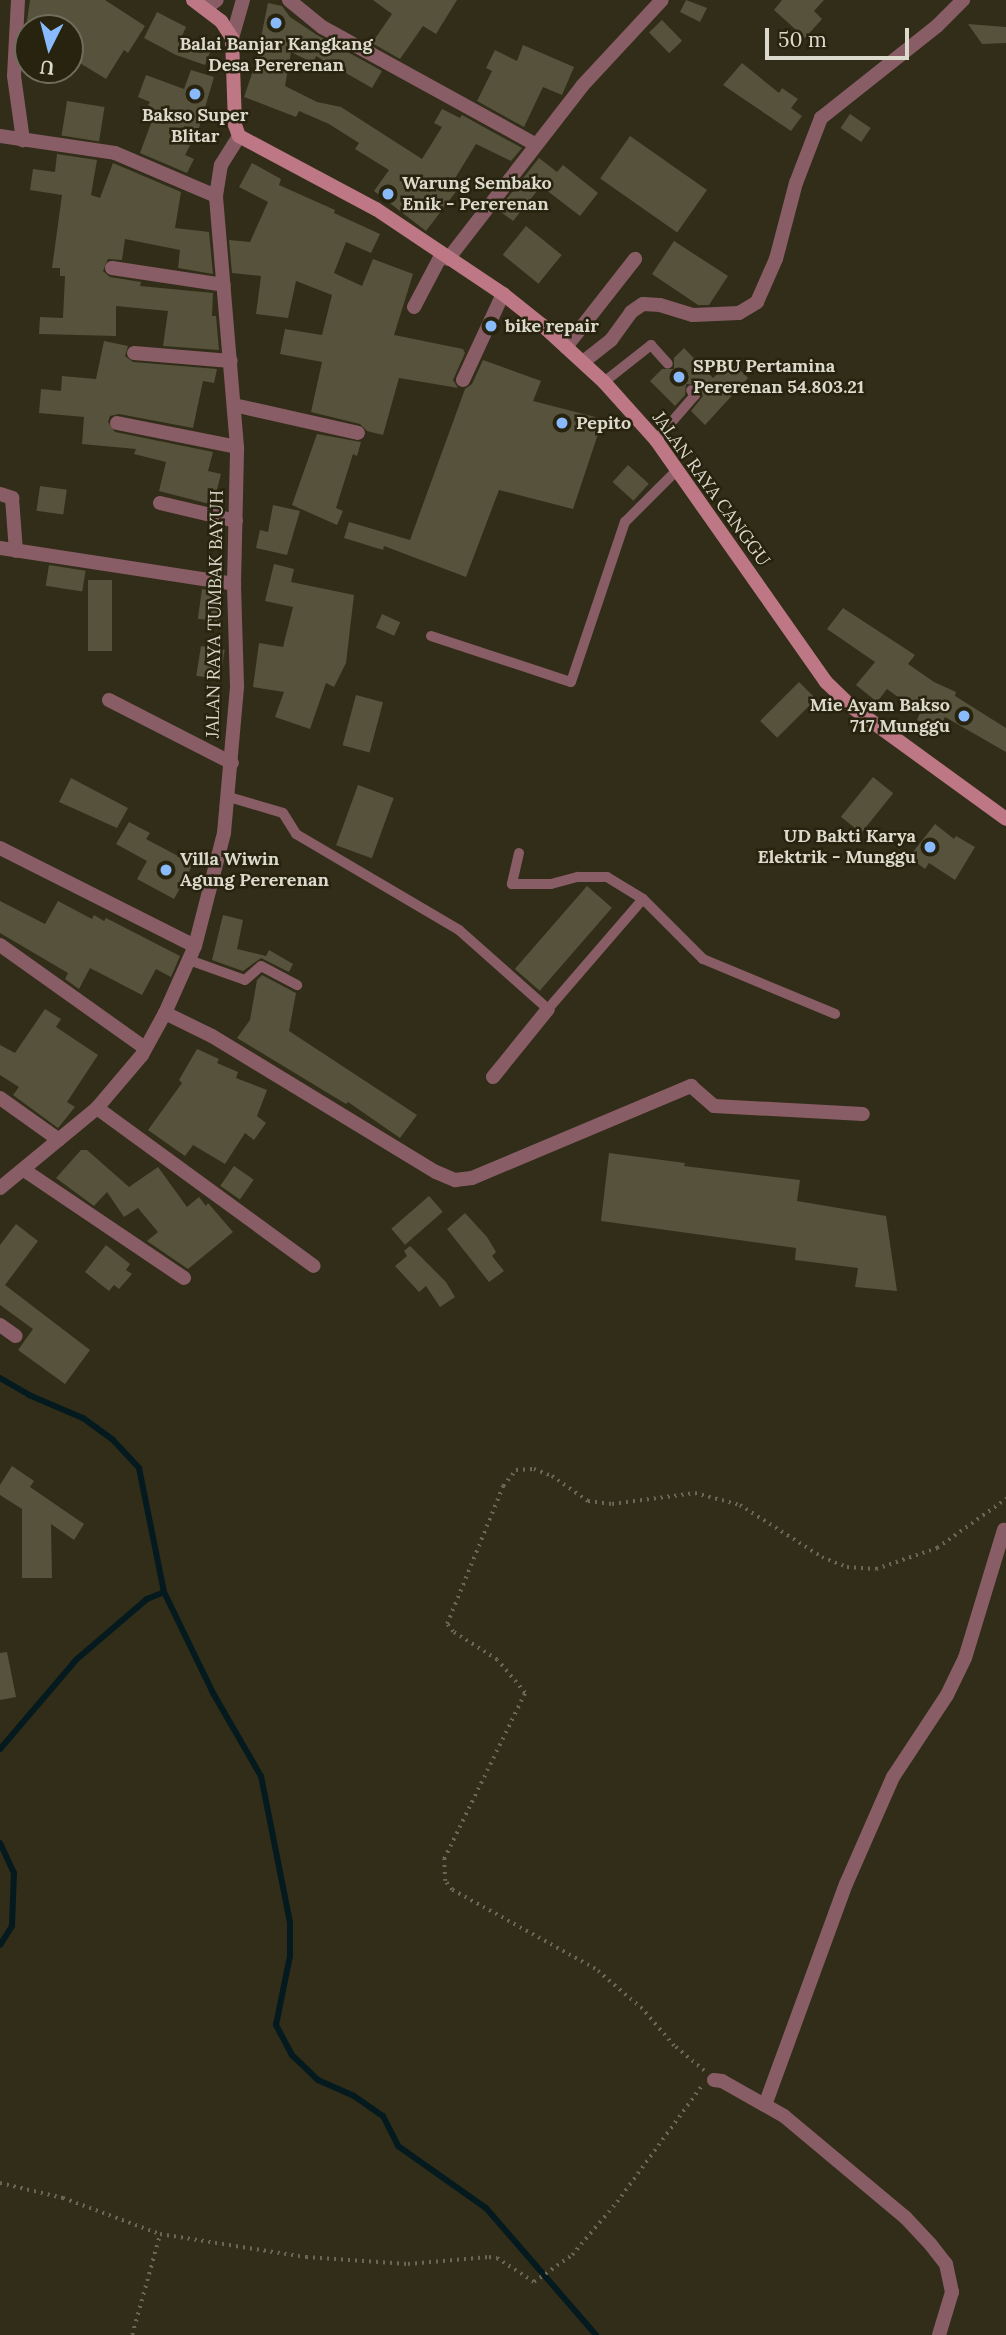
<!DOCTYPE html>
<style>
body{margin:0}
#map{position:relative;width:1006px;height:2335px;overflow:hidden;background:#312d18;font-family:Lora,serif}
div>[style]{position:absolute}
.stream>*{height:6px;margin:-3px;padding:0 3px;transform-origin:3px;border-radius:3px;background:#051a1e}
.building>*{inset:0;background:#56523c;transform-origin:0 0}
.path>*{height:3.5px;margin-top:-1.75px;transform-origin:0;background:repeating-linear-gradient(90deg,#6a6754 0 2px,transparent 0 7px)}
.service>*{height:10px;margin:-5px;padding:0 5px;transform-origin:5px;border-radius:5px;background:#895d66}
.minor>*{height:14px;margin:-7px;padding:0 7px;transform-origin:7px;border-radius:7px;background:#895d66}
.tertiary>*{height:14px;margin:-7px;padding:0 7px;transform-origin:7px;border-radius:7px;background:#895d66}
.secondary>*{height:14px;margin:-7px;padding:0 7px;transform-origin:7px;border-radius:7px;background:#bd7785}
.dots>*{width:19px;height:19px;translate:-50% -50%;box-sizing:border-box;border:4px solid #27230f;border-radius:50%}
span{translate:-50% -50%;white-space:nowrap;text-align:center;line-height:1.15;-webkit-text-stroke:5px #27230f;paint-order:stroke}
.poi-label{font-size:18px;color:#dcdacd;font-weight:700}
.left{translate:0 -50%;text-align:left}
.right{translate:-100% -50%;text-align:right}
.street-label{font-size:18px;color:#dcdacd}
.north{position:absolute;left:14px;top:14px;width:70px;height:70px;box-sizing:border-box;background:#27230f;border:2px solid #6f6c5b;border-radius:50%;rotate:186deg;font-size:19px;font-weight:700;line-height:28px;text-align:center;color:#dcdacd}
.north::after{content:'';display:block;margin:auto;width:24px;height:32px;background:#88bafc;clip-path:polygon(50% 0,100% 100%,50% 72%,0 100%)}
.scale{position:absolute;left:765px;top:28px;width:144px;height:32px;box-sizing:border-box;border:4px solid #dcdacd;border-top:0;padding-left:9px;font-size:21px;line-height:24px;white-space:nowrap;color:#dcdacd;-webkit-text-stroke:5px #27230f;paint-order:stroke}
</style>
<div id="map">
<div class="stream">
<div style="left:0;top:1378px;width:34px;rotate:30deg"></div>
<div style="left:29px;top:1395px;width:59px;rotate:23.1deg"></div>
<div style="left:83px;top:1418px;width:37px;rotate:36deg"></div>
<div style="left:113px;top:1440px;width:38px;rotate:47deg"></div>
<div style="left:139px;top:1468px;width:126px;rotate:78.6deg"></div>
<div style="left:164px;top:1592px;width:112px;rotate:64.1deg"></div>
<div style="left:213px;top:1693px;width:96px;rotate:60deg"></div>
<div style="left:261px;top:1776px;width:149px;rotate:78.8deg"></div>
<div style="left:290px;top:1922px;width:34px;rotate:90deg"></div>
<div style="left:290px;top:1956px;width:70px;rotate:101.5deg"></div>
<div style="left:276px;top:2025px;width:34px;rotate:62deg"></div>
<div style="left:292px;top:2055px;width:36px;rotate:44deg"></div>
<div style="left:318px;top:2080px;width:39px;rotate:24deg"></div>
<div style="left:354px;top:2096px;width:35px;rotate:35deg"></div>
<div style="left:383px;top:2116px;width:34px;rotate:63deg"></div>
<div style="left:398px;top:2146px;width:108px;rotate:35.2deg"></div>
<div style="left:486px;top:2208px;width:168px;rotate:49.1deg"></div>
<div style="left:0;top:1749px;width:118px;rotate:-49.5deg"></div>
<div style="left:77px;top:1659px;width:92px;rotate:-40.6deg"></div>
<div style="left:147px;top:1599px;width:18px;rotate:-22deg"></div>
<div style="left:0;top:1843px;width:33px;rotate:65deg"></div>
<div style="left:14px;top:1873px;width:53px;rotate:92.2deg"></div>
<div style="left:12px;top:1926px;width:22px;rotate:122deg"></div>
</div>
<div class="building">
<div style="clip-path:polygon(30px 0,105px 0,145px 26px,128px 53px,124px 50px,106px 79px,70px 57px,70px 28px,40px 28px,27px 21px)"></div>
<div style="clip-path:polygon(373px 0,457px 0,436px 34px,423px 26px,400px 59px,372px 43px,392px 14px)"></div>
<div style="clip-path:polygon(686px 0,707px 8px,700px 22px,680px 12px)"></div>
<div style="clip-path:polygon(782px 0,824px 0,814px 11px,822px 19px,805px 38px,774px 10px)"></div>
<div style="clip-path:polygon(268px 3px,282px 6px,290px 17px,317px 35px,382px 71px,372px 88px,316px 56px,313px 63px,291px 52px,285px 86px,317px 102px,341px 107px,422px 159px,442px 127px,434px 123px,442px 109px,460px 118px,462px 115px,522px 148px,511px 161px,476px 144px,454px 180px,461px 185px,426px 231px,374px 191px,389px 170px,355px 149px,359px 143px,329px 124px,299px 111px,296px 117px,244px 97px,256px 62px)"></div>
<div style="clip-path:polygon(157px 12px,186px 27px,182px 36px,212px 47px,205px 65px,176px 55px,144px 38px)"></div>
<div style="left:662px;top:20px;width:29px;height:18px;rotate:46deg"></div>
<div style="clip-path:polygon(968px 24px,1006px 27px,1006px 43px,982px 44px)"></div>
<div style="clip-path:polygon(523px 45px,574px 67px,562px 95px,543px 87px,524px 127px,477px 101px,492px 71px,486px 68px,495px 50px,517px 61px)"></div>
<div style="clip-path:polygon(742px 63px,779px 93px,782px 88px,798px 99px,791px 108px,802px 116px,791px 131px,723px 85px)"></div>
<div style="clip-path:polygon(191px 70px,214px 77px,199px 128px,185px 155px,194px 159px,187px 173px,140px 153px,154px 115px,167px 117px,148px 105px,150px 102px,138px 97px,146px 75px,184px 89px)"></div>
<div style="left:67px;top:101px;width:38px;height:35px;rotate:9deg"></div>
<div style="left:850px;top:114px;width:25px;height:17px;rotate:34deg"></div>
<div style="left:630px;top:136px;width:94px;height:52px;rotate:35deg"></div>
<div style="clip-path:polygon(57px 154px,97px 160px,91px 195px,100px 198px,113px 163px,181px 192px,175px 228px,209px 232px,213px 274px,178px 268px,180px 250px,125px 239px,122px 260px,108px 259px,103px 271px,110px 277px,141px 282px,140px 286px,213px 293px,212px 316px,216px 316px,219px 350px,163px 346px,168px 311px,116px 306px,116px 336px,39px 334px,40px 317px,63px 318px,65px 276px,60px 276px,60px 268px,52px 268px,62px 195px,30px 190px,33px 169px,55px 172px)"></div>
<div style="clip-path:polygon(539px 158px,557px 172px,563px 165px,598px 193px,580px 216px,541px 186px,513px 221px,498px 210px)"></div>
<div style="clip-path:polygon(252px 163px,281px 179px,279px 185px,335px 210px,334px 213px,380px 234px,371px 253px,346px 242px,334px 273px,362px 286px,373px 259px,413px 274px,394px 335px,463px 349px,465px 353px,453px 380px,458px 388px,399px 378px,383px 435px,367px 431px,360px 424px,311px 412px,322px 362px,280px 354px,285px 329px,322px 335px,332px 295px,296px 281px,288px 318px,256px 314px,261px 276px,232px 273px,229px 240px,250px 242px,268px 202px,239px 187px)"></div>
<div style="left:526px;top:226px;width:46px;height:37px;rotate:39deg"></div>
<div style="clip-path:polygon(674px 241px,728px 276px,709px 305px,698px 305px,652px 274px)"></div>
<div style="clip-path:polygon(104px 341px,128px 346px,125px 356px,133px 362px,217px 369px,214px 383px,203px 381px,193px 428px,119px 414px,110px 416px,108px 422px,115px 432px,213px 452px,208px 471px,221px 474px,213px 505px,159px 491px,166px 462px,134px 454px,136px 449px,82px 444px,84px 417px,39px 413px,41px 389px,61px 391px,62px 376px,96px 379px)"></div>
<div style="clip-path:polygon(684px 348px,713px 378px,731px 361px,748px 378px,705px 425px,691px 411px,703px 396px,697px 385px,686px 384px,685px 395px,675px 406px,650px 381px,662px 369px,674px 369px,674px 358px)"></div>
<div style="clip-path:polygon(483px 360px,541px 381px,533px 401px,603px 419px,573px 509px,499px 490px,466px 577px,384px 546px,383px 550px,344px 538px,349px 522px,410px 540px,465px 389px,472px 384px)"></div>
<div style="clip-path:polygon(317px 434px,361px 442px,357px 456px,353px 454px,336px 508px,343px 511px,337px 525px,292px 505px)"></div>
<div style="left:628px;top:465px;width:28px;height:23px;rotate:42deg"></div>
<div style="left:40px;top:486px;width:27px;height:25px;rotate:8deg"></div>
<div style="clip-path:polygon(273px 505px,300px 511px,287px 555px,256px 548px,260px 530px,268px 532px)"></div>
<div style="clip-path:polygon(274px 564px,294px 569px,291px 582px,354px 595px,346px 663px,334px 687px,326px 683px,310px 729px,275px 717px,284px 692px,253px 687px,259px 643px,283px 647px,293px 607px,265px 601px)"></div>
<div style="left:49px;top:565px;width:37px;height:21px;rotate:9deg"></div>
<div style="left:88px;top:580px;width:24px;height:71px"></div>
<div style="left:202px;top:589px;width:22px;height:30px;rotate:8deg"></div>
<div style="clip-path:polygon(843px 608px,915px 655px,908px 664px,934px 682px,956px 692px,955px 696px,1006px 728px,1006px 752px,945px 717px,939px 730px,917px 720px,920px 713px,887px 689px,877px 702px,856px 685px,875px 662px,827px 629px)"></div>
<div style="left:382px;top:614px;width:20px;height:15px;rotate:24deg"></div>
<div style="left:201px;top:646px;width:24px;height:30px;rotate:9deg"></div>
<div style="left:799px;top:682px;width:24px;height:55px;rotate:45deg"></div>
<div style="left:356px;top:695px;width:28px;height:52px;rotate:15deg"></div>
<div style="left:873px;top:777px;width:26px;height:51px;rotate:39deg"></div>
<div style="clip-path:polygon(71px 778px,128px 808px,117px 828px,59px 802px)"></div>
<div style="left:358px;top:785px;width:38px;height:64px;rotate:20deg"></div>
<div style="clip-path:polygon(129px 822px,150px 833px,146px 839px,193px 864px,174px 899px,137px 879px,147px 861px,116px 844px)"></div>
<div style="clip-path:polygon(935px 824px,954px 839px,956px 836px,975px 847px,955px 880px,929px 863px,925px 869px,909px 857px)"></div>
<div style="left:587px;top:886px;width:33px;height:110px;rotate:41deg"></div>
<div style="clip-path:polygon(0 901px,45px 924px,58px 901px,92px 919px,94px 915px,104px 921px,106px 918px,180px 956px,171px 977px,156px 969px,142px 995px,90px 968px,79px 989px,65px 979px,68px 973px,0 933px)"></div>
<div style="clip-path:polygon(223px 915px,243px 920px,237px 949px,266px 956px,269px 950px,293px 964px,289px 972px,261px 958px,243px 971px,212px 960px)"></div>
<div style="clip-path:polygon(262px 975px,296px 993px,289px 1031px,417px 1115px,400px 1138px,348px 1102px,346px 1104px,237px 1038px,250px 1020px,257px 980px)"></div>
<div style="clip-path:polygon(45px 1009px,61px 1019px,56px 1027px,98px 1055px,67px 1102px,75px 1107px,58px 1128px,13px 1095px,19px 1087px,0 1075px,0 1045px,15px 1053px)"></div>
<div style="clip-path:polygon(197px 1049px,219px 1059px,217px 1063px,238px 1072px,236px 1078px,267px 1090px,257px 1116px,266px 1123px,254px 1140px,245px 1133px,225px 1164px,193px 1145px,185px 1156px,148px 1130px,182px 1083px,179px 1080px)"></div>
<div style="clip-path:polygon(81px 1150px,87px 1150px,129px 1187px,158px 1167px,187px 1207px,199px 1197px,206px 1206px,208px 1203px,233px 1232px,188px 1269px,147px 1241px,158px 1232px,138px 1208px,124px 1217px,107px 1192px,94px 1206px,56px 1178px)"></div>
<div style="clip-path:polygon(609px 1153px,685px 1163px,684px 1166px,800px 1180px,797px 1201px,886px 1216px,897px 1291px,855px 1287px,858px 1268px,795px 1260px,796px 1248px,601px 1221px)"></div>
<div style="left:234px;top:1166px;width:24px;height:24px;rotate:35deg"></div>
<div style="left:429px;top:1196px;width:21px;height:50px;rotate:49deg"></div>
<div style="clip-path:polygon(465px 1213px,487px 1237px,496px 1252px,492px 1256px,504px 1271px,489px 1282px,447px 1229px)"></div>
<div style="clip-path:polygon(16px 1224px,38px 1241px,5px 1285px,90px 1350px,65px 1384px,18px 1350px,33px 1329px,0 1305px,0 1245px)"></div>
<div style="clip-path:polygon(106px 1245px,130px 1264px,126px 1270px,132px 1274px,119px 1289px,114px 1285px,109px 1291px,85px 1272px)"></div>
<div style="clip-path:polygon(410px 1246px,446px 1282px,455px 1297px,440px 1307px,426px 1286px,419px 1292px,395px 1266px,407px 1256px,404px 1251px)"></div>
<div style="clip-path:polygon(12px 1466px,34px 1481px,30px 1487px,84px 1524px,74px 1540px,51px 1524px,52px 1578px,22px 1578px,22px 1509px,0 1495px,0 1485px)"></div>
<div style="clip-path:polygon(7px 1652px,16px 1697px,0 1700px,0 1653px)"></div>
</div>
<div class="path">
<div style="left:704px;top:2071px;width:39px;rotate:-140deg"></div>
<div style="left:674px;top:2046px;width:49px;rotate:-130.9deg"></div>
<div style="left:642px;top:2009px;width:62px;rotate:-139.6deg"></div>
<div style="left:595px;top:1969px;width:163px;rotate:-151.1deg"></div>
<div style="left:452px;top:1890px;width:11px;rotate:-128deg"></div>
<div style="left:445px;top:1881px;width:22px;rotate:-93deg"></div>
<div style="left:444px;top:1859px;width:185px;rotate:-64deg"></div>
<div style="left:525px;top:1693px;width:43px;rotate:-130.3deg"></div>
<div style="left:497px;top:1660px;width:52px;rotate:-147.5deg"></div>
<div style="left:453px;top:1632px;width:10px;rotate:-127deg"></div>
<div style="left:447px;top:1624px;width:149px;rotate:-67.9deg"></div>
<div style="left:503px;top:1486px;width:21px;rotate:-51deg"></div>
<div style="left:516px;top:1470px;width:18px;rotate:-3deg"></div>
<div style="left:534px;top:1469px;width:19px;rotate:21deg"></div>
<div style="left:552px;top:1476px;width:44px;rotate:34.8deg"></div>
<div style="left:588px;top:1501px;width:24px;rotate:7deg"></div>
<div style="left:612px;top:1504px;width:84px;rotate:-7.5deg"></div>
<div style="left:695px;top:1493px;width:47px;rotate:14.9deg"></div>
<div style="left:740px;top:1505px;width:97px;rotate:32.4deg"></div>
<div style="left:822px;top:1557px;width:27px;rotate:22deg"></div>
<div style="left:847px;top:1567px;width:29px;rotate:4deg"></div>
<div style="left:876px;top:1569px;width:65px;rotate:-19deg"></div>
<div style="left:937px;top:1548px;width:85px;rotate:-35.4deg"></div>
<div style="left:0;top:2183px;width:65px;rotate:13.4deg"></div>
<div style="left:63px;top:2198px;width:103px;rotate:20.4deg"></div>
<div style="left:160px;top:2234px;width:148px;rotate:9deg"></div>
<div style="left:306px;top:2257px;width:102px;rotate:3.9deg"></div>
<div style="left:408px;top:2264px;width:81px;rotate:-4.9deg"></div>
<div style="left:489px;top:2257px;width:8px;rotate:7deg"></div>
<div style="left:497px;top:2258px;width:44px;rotate:33deg"></div>
<div style="left:534px;top:2282px;width:47px;rotate:-35.4deg"></div>
<div style="left:572px;top:2255px;width:70px;rotate:-49.7deg"></div>
<div style="left:617px;top:2202px;width:142px;rotate:-53.9deg"></div>
<div style="left:132px;top:2335px;width:105px;rotate:-74.5deg"></div>
</div>
<div class="service">
<div style="left:604px;top:382px;width:60px;rotate:-38.2deg"></div>
<div style="left:651px;top:345px;width:25px;rotate:48deg"></div>
<div style="left:656px;top:440px;width:60px;rotate:-49.1deg"></div>
<div style="left:695px;top:395px;width:6px;rotate:-129deg"></div>
<div style="left:431px;top:636px;width:147px;rotate:18.2deg"></div>
<div style="left:571px;top:682px;width:169px;rotate:-71.4deg"></div>
<div style="left:625px;top:522px;width:74px;rotate:-45deg"></div>
<div style="left:229px;top:797px;width:56px;rotate:16.5deg"></div>
<div style="left:283px;top:813px;width:25px;rotate:58deg"></div>
<div style="left:296px;top:834px;width:189px;rotate:30.5deg"></div>
<div style="left:459px;top:930px;width:119px;rotate:41.6deg"></div>
<div style="left:548px;top:1009px;width:145px;rotate:-49.2deg"></div>
<div style="left:643px;top:899px;width:85px;rotate:45deg"></div>
<div style="left:703px;top:959px;width:143px;rotate:22.6deg"></div>
<div style="left:519px;top:853px;width:32px;rotate:103deg"></div>
<div style="left:512px;top:884px;width:39px"></div>
<div style="left:551px;top:884px;width:28px;rotate:-15deg"></div>
<div style="left:578px;top:877px;width:29px"></div>
<div style="left:607px;top:877px;width:42px;rotate:31.4deg"></div>
<div style="left:189px;top:960px;width:59px;rotate:19.7deg"></div>
<div style="left:245px;top:980px;width:21px;rotate:-41deg"></div>
<div style="left:261px;top:966px;width:41px;rotate:27.8deg"></div>
</div>
<div class="minor">
<div style="left:18px;top:0;width:76px;rotate:93deg"></div>
<div style="left:14px;top:76px;width:65px;rotate:82deg"></div>
<div style="left:289px;top:0;width:43px;rotate:39.3deg"></div>
<div style="left:322px;top:27px;width:243px;rotate:28.8deg"></div>
<div style="left:0;top:136px;width:116px;rotate:8.4deg"></div>
<div style="left:115px;top:153px;width:110px;rotate:23.1deg"></div>
<div style="left:448px;top:259px;width:219px;rotate:-52.2deg"></div>
<div style="left:582px;top:86px;width:117px;rotate:-47.1deg"></div>
<div style="left:112px;top:268px;width:113px;rotate:8.6deg"></div>
<div style="left:414px;top:307px;width:60px;rotate:-62.2deg"></div>
<div style="left:566px;top:347px;width:112px;rotate:-51.9deg"></div>
<div style="left:134px;top:353px;width:97px;rotate:4.7deg"></div>
<div style="left:583px;top:362px;width:36px;rotate:-38deg"></div>
<div style="left:611px;top:340px;width:34px;rotate:-54deg"></div>
<div style="left:631px;top:312px;width:14px;rotate:-34deg"></div>
<div style="left:643px;top:304px;width:17px;rotate:3deg"></div>
<div style="left:660px;top:305px;width:34px;rotate:17deg"></div>
<div style="left:693px;top:315px;width:46px;rotate:-2.5deg"></div>
<div style="left:739px;top:313px;width:21px;rotate:-31deg"></div>
<div style="left:757px;top:302px;width:47px;rotate:-66.2deg"></div>
<div style="left:776px;top:259px;width:79px;rotate:-75.3deg"></div>
<div style="left:796px;top:183px;width:70px;rotate:-69deg"></div>
<div style="left:821px;top:118px;width:148px;rotate:-38.4deg"></div>
<div style="left:937px;top:26px;width:37px;rotate:-45deg"></div>
<div style="left:463px;top:380px;width:95px;rotate:-65.1deg"></div>
<div style="left:234px;top:405px;width:127px;rotate:12.7deg"></div>
<div style="left:117px;top:423px;width:122px;rotate:11.3deg"></div>
<div style="left:0;top:494px;width:13px;rotate:18deg"></div>
<div style="left:12px;top:498px;width:53px;rotate:85.7deg"></div>
<div style="left:160px;top:503px;width:78px;rotate:13.3deg"></div>
<div style="left:0;top:548px;width:237px;rotate:8.7deg"></div>
<div style="left:109px;top:700px;width:138px;rotate:27.1deg"></div>
<div style="left:0;top:848px;width:218px;rotate:26.7deg"></div>
<div style="left:0;top:945px;width:178px;rotate:35.4deg"></div>
<div style="left:165px;top:1013px;width:52px;rotate:26.1deg"></div>
<div style="left:212px;top:1036px;width:262px;rotate:31.3deg"></div>
<div style="left:436px;top:1172px;width:21px;rotate:23deg"></div>
<div style="left:455px;top:1180px;width:17px;rotate:-7deg"></div>
<div style="left:472px;top:1178px;width:238px;rotate:-22.8deg"></div>
<div style="left:691px;top:1086px;width:30px;rotate:41deg"></div>
<div style="left:714px;top:1106px;width:149px;rotate:3.1deg"></div>
<div style="left:493px;top:1077px;width:87px;rotate:-51deg"></div>
<div style="left:0;top:1098px;width:72px;rotate:35.4deg"></div>
<div style="left:97px;top:1108px;width:268px;rotate:36.1deg"></div>
<div style="left:24px;top:1170px;width:193px;rotate:34deg"></div>
<div style="left:0;top:1325px;width:19px;rotate:35deg"></div>
<div style="left:714px;top:2080px;width:8px;rotate:7deg"></div>
<div style="left:722px;top:2081px;width:71px;rotate:29.4deg"></div>
<div style="left:784px;top:2116px;width:158px;rotate:39.9deg"></div>
<div style="left:905px;top:2217px;width:38px;rotate:47deg"></div>
<div style="left:931px;top:2245px;width:24px;rotate:52deg"></div>
<div style="left:946px;top:2264px;width:29px;rotate:78deg"></div>
<div style="left:952px;top:2292px;width:45px;rotate:106.8deg"></div>
<div style="left:765px;top:2105px;width:235px;rotate:-69.9deg"></div>
<div style="left:846px;top:1884px;width:117px;rotate:-66.3deg"></div>
<div style="left:893px;top:1777px;width:98px;rotate:-56.6deg"></div>
<div style="left:947px;top:1695px;width:41px;rotate:-64.1deg"></div>
<div style="left:965px;top:1658px;width:134px;rotate:-73.1deg"></div>
</div>
<div class="tertiary">
<div style="left:205px;top:8px;width:14px;rotate:-34deg"></div>
<div style="left:232px;top:38px;width:40px;rotate:-74deg"></div>
<div style="left:0;top:1188px;width:126px;rotate:-39.5deg"></div>
<div style="left:97px;top:1108px;width:70px;rotate:-49.7deg"></div>
<div style="left:142px;top:1055px;width:48px;rotate:-61.3deg"></div>
<div style="left:165px;top:1013px;width:73px;rotate:-65.9deg"></div>
<div style="left:195px;top:946px;width:117px;rotate:-75.6deg"></div>
<div style="left:224px;top:833px;width:148px;rotate:-84.9deg"></div>
<div style="left:237px;top:686px;width:102px;rotate:-91.7deg"></div>
<div style="left:234px;top:584px;width:137px;rotate:-88.7deg"></div>
<div style="left:237px;top:447px;width:252px;rotate:-94.8deg"></div>
<div style="left:216px;top:196px;width:31px;rotate:-81deg"></div>
<div style="left:221px;top:165px;width:34px;rotate:-58deg"></div>
</div>
<div class="secondary">
<div style="left:193px;top:0;width:35px;rotate:37deg"></div>
<div style="left:221px;top:21px;width:20px;rotate:57deg"></div>
<div style="left:232px;top:38px;width:87px;rotate:88deg"></div>
<div style="left:235px;top:125px;width:12px;rotate:70deg"></div>
<div style="left:239px;top:136px;width:155px;rotate:28.1deg"></div>
<div style="left:376px;top:209px;width:153px;rotate:33.8deg"></div>
<div style="left:503px;top:294px;width:50px;rotate:38.5deg"></div>
<div style="left:542px;top:325px;width:84px;rotate:42.6deg"></div>
<div style="left:604px;top:382px;width:78px;rotate:48.1deg"></div>
<div style="left:656px;top:440px;width:296px;rotate:54.9deg"></div>
<div style="left:826px;top:682px;width:36px;rotate:44deg"></div>
<div style="left:852px;top:707px;width:190px;rotate:36deg"></div>
</div>
<div class="dots">
<div style="left:276px;top:23px;background:#88bafc"></div>
<div style="left:195px;top:94px;background:#88bafc"></div>
<div style="left:388px;top:194px;background:#88bafc"></div>
<div style="left:491px;top:326px;background:#88bafc"></div>
<div style="left:679px;top:377px;background:#88bafc"></div>
<div style="left:562px;top:423px;background:#88bafc"></div>
<div style="left:964px;top:716px;background:#88bafc"></div>
<div style="left:930px;top:847px;background:#88bafc"></div>
<div style="left:166px;top:870px;background:#88bafc"></div>
</div>
<div class="poi-label">
<span style="left:276px;top:55px">Balai Banjar Kangkang<br>Desa Pererenan</span>
<span style="left:195px;top:126px">Bakso Super<br>Blitar</span>
<span class="left" style="left:402px;top:194px">Warung Sembako<br>Enik - Pererenan</span>
<span class="left" style="left:505px;top:326px">bike repair</span>
<span class="left" style="left:693px;top:377px">SPBU Pertamina<br>Pererenan 54.803.21</span>
<span class="left" style="left:576px;top:423px">Pepito</span>
<span class="right" style="left:950px;top:716px">Mie Ayam Bakso<br>717 Munggu</span>
<span class="right" style="left:916px;top:847px">UD Bakti Karya<br>Elektrik - Munggu</span>
<span class="left" style="left:180px;top:870px">Villa Wiwin<br>Agung Pererenan</span>
</div>
<div class="street-label">
<span style="left:711px;top:489px;rotate:54deg">JALAN RAYA CANGGU</span>
<span style="left:215px;top:614px;rotate:-89deg">JALAN RAYA TUMBAK BAYUH</span>
</div>
<div class="north">U</div>
<div class="scale">50 m</div>
</div>
